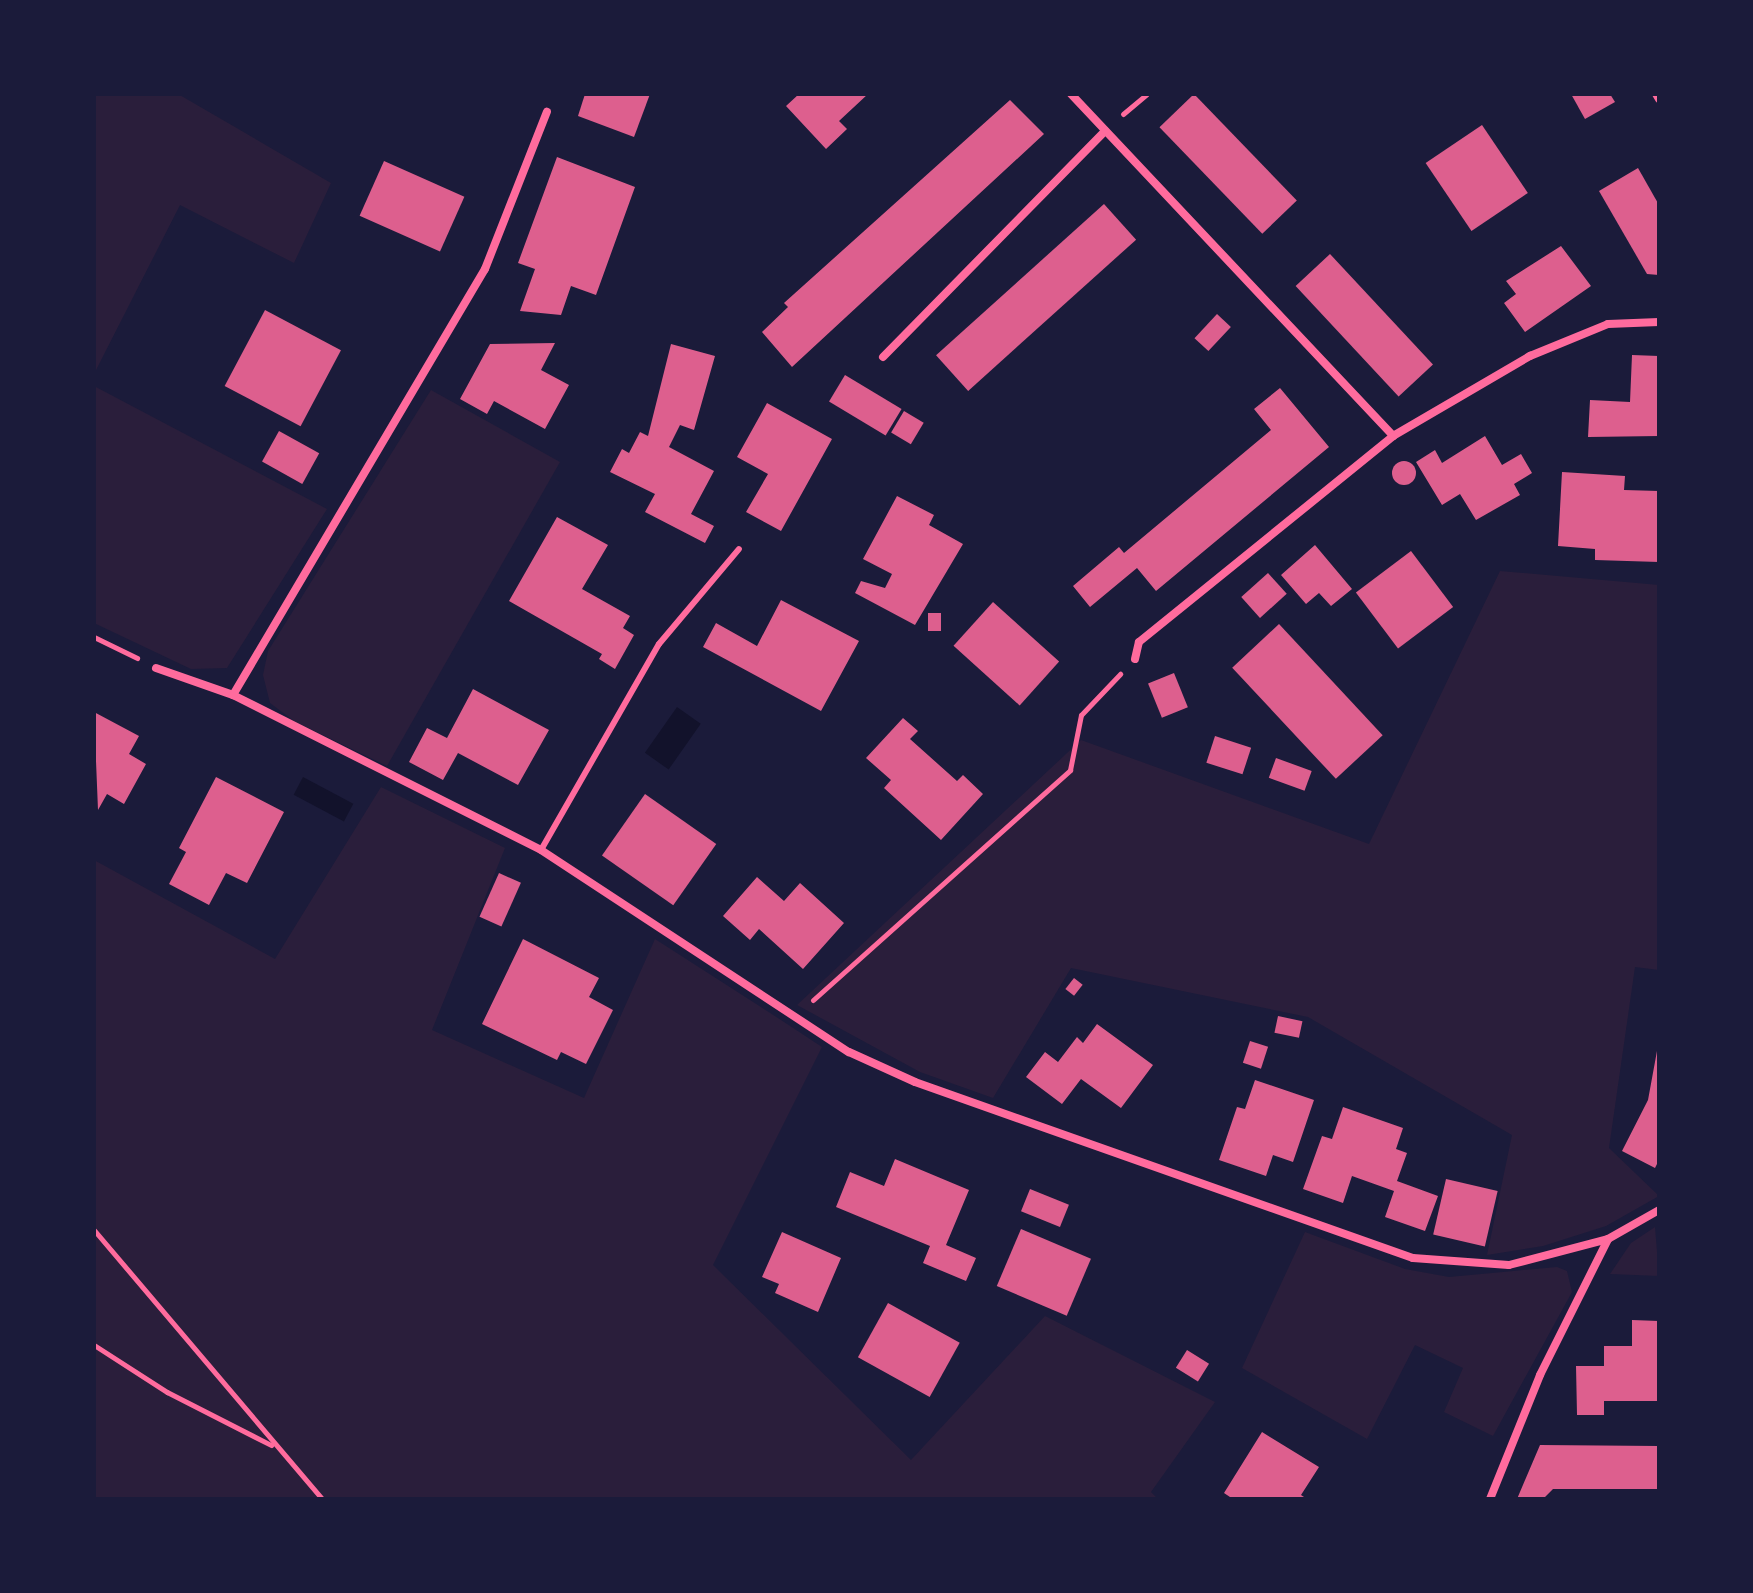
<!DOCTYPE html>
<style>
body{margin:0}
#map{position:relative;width:1753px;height:1593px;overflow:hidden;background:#1b1b3a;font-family:"Work Sans",sans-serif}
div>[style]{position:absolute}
.green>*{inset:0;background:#2a1e3b}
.water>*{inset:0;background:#12122b;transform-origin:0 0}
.building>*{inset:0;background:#dd5f8e;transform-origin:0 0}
.round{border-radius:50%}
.path>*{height:5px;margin:-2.5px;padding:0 2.5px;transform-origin:2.5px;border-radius:2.5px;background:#ff6b9d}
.service>*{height:6px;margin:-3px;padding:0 3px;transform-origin:3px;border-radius:3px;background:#ff6b9d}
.minor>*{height:8px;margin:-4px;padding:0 4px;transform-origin:4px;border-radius:4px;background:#ff6b9d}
span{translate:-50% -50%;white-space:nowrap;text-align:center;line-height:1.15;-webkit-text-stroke:6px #1b1b3a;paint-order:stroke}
.frame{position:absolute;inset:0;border:96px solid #1b1b3a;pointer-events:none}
</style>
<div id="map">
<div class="green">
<div style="clip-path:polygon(94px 94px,178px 94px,331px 183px,294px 263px,180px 205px,94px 374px)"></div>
<div style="clip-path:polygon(94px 386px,327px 509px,227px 668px,191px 669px,94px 623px)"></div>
<div style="clip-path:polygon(431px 390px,560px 462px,387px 766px,294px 721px,270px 703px,263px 675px,268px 651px)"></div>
<div style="clip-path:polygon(1500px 571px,1659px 585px,1659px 970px,1635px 967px,1609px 1148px,1659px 1196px,1606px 1226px,1543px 1246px,1487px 1255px,1512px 1135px,1308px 1017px,1071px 968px,993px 1098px,920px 1072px,797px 1005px,1081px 740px,1369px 844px)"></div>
<div style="clip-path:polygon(381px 787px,505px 848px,432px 1030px,584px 1098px,655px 939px,781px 1020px,822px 1047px,713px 1265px,911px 1460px,1045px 1316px,1215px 1402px,1151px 1492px,1158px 1499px,94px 1499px,94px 860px,275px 959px)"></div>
<div style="clip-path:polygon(1655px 1227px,1659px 1276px,1610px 1274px,1631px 1243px)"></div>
<div style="clip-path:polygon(1305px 1232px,1405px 1269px,1449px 1277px,1557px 1267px,1567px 1271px,1572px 1292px,1493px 1436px,1444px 1412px,1463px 1368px,1415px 1345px,1367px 1439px,1242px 1368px)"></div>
</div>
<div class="water">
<div style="left:677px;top:707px;width:29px;height:56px;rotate:35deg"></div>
<div style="left:303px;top:777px;width:57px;height:20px;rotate:28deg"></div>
</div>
<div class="building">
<div style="clip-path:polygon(585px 94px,650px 94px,634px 137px,578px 116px)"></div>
<div style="clip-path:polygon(799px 94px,868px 94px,839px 121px,847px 129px,826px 149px,786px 106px)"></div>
<div style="left:1194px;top:94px;width:148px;height:48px;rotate:46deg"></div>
<div style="clip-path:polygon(1571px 94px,1610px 94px,1615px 102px,1585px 119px)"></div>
<div style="clip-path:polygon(1010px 100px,1044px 134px,792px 367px,762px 332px,788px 307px,784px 303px)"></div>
<div style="left:1482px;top:125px;width:82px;height:68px;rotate:56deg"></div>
<div style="clip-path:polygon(557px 157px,635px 187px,596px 295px,571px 286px,561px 315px,520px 311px,535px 269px,518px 263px)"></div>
<div style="left:384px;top:161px;width:88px;height:60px;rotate:24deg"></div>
<div style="clip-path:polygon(1638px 168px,1659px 205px,1659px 275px,1647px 274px,1599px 191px)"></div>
<div style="left:1104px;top:204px;width:48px;height:226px;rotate:48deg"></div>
<div style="clip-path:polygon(1561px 246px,1591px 286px,1525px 332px,1504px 303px,1516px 294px,1506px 281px)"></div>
<div style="left:1330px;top:254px;width:151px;height:47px;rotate:47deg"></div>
<div style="left:265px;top:310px;width:86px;height:86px;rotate:28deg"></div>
<div style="left:1217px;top:314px;width:19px;height:33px;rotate:43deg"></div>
<div style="clip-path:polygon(555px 343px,541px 370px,569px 385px,545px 429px,494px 401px,487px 414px,460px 399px,490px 344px)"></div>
<div style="clip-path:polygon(671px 344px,715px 356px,694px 430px,680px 425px,669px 447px,714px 471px,691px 514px,714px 526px,705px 543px,645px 512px,655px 494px,610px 472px,622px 449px,629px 453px,640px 432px,648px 436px)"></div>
<div style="clip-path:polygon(1632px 355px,1659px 356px,1659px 436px,1588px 437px,1590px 400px,1630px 402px)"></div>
<div style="left:845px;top:375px;width:66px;height:31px;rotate:31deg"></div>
<div style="clip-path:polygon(1280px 388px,1329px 447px,1156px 591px,1137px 568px,1090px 607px,1073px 586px,1119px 547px,1124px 553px,1271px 430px,1254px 409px)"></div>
<div style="clip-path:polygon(767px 403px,832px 439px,781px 531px,746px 512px,768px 474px,737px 457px)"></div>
<div style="left:904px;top:411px;width:23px;height:25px;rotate:31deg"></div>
<div style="left:279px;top:431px;width:46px;height:35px;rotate:29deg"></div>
<div style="clip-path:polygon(1485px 436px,1502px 465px,1521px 454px,1532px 473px,1514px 484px,1520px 495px,1476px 520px,1460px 494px,1442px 505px,1416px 462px,1435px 450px,1442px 463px)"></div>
<div class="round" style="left:1392px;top:461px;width:24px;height:24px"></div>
<div style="clip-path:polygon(1562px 472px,1625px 476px,1624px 490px,1659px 491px,1659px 562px,1595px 560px,1595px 549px,1558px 546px)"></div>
<div style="clip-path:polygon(897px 496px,934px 515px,929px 525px,963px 544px,915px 625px,855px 593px,861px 581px,885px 588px,892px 574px,863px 559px)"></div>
<div style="clip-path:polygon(557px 517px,608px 545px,582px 589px,630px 616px,623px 628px,634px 635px,615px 669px,599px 659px,602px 654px,509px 601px)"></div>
<div style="clip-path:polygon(1315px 545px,1352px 589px,1331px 606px,1319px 593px,1306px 604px,1281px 575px)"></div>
<div style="left:1411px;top:551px;width:70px;height:69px;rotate:53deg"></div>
<div style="left:1268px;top:573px;width:28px;height:36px;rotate:48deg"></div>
<div style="clip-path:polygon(781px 600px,859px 641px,821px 711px,703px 647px,716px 623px,757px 646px)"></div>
<div style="left:993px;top:602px;width:89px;height:59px;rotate:42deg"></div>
<div style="left:928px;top:613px;width:13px;height:18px"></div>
<div style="left:1279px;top:624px;width:152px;height:64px;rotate:47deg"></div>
<div style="left:1174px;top:673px;width:37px;height:28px;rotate:68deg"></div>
<div style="clip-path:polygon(473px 689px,549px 730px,518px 785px,458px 753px,443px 780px,409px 762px,427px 728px,447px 738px)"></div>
<div style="clip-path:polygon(94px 712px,139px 736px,129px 754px,146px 764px,124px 804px,107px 794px,98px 810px)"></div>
<div style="clip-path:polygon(903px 718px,918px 731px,910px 739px,957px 781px,963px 775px,983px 794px,941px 840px,884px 788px,891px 780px,866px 758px)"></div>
<div style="left:1215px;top:736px;width:38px;height:28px;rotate:18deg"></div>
<div style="left:1276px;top:758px;width:38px;height:21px;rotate:20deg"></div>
<div style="clip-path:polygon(216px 777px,284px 812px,247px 883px,226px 873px,209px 905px,169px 884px,186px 852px,179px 848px)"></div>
<div style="left:645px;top:794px;width:87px;height:75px;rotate:35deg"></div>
<div style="left:499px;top:873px;width:24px;height:48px;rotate:24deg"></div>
<div style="clip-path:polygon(757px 877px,784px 901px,800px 883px,844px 923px,803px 969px,759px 929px,750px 940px,723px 916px)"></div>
<div style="clip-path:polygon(523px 939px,599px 978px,589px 997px,613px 1010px,586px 1064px,561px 1052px,557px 1060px,482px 1024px)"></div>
<div style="left:1074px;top:978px;width:11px;height:14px;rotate:38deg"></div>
<div style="left:1278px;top:1016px;width:25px;height:17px;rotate:12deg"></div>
<div style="clip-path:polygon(1097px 1024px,1153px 1065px,1121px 1108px,1081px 1079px,1062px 1104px,1026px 1077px,1045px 1052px,1058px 1062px,1077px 1037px,1083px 1043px)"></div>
<div style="clip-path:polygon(1659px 1040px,1659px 1160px,1655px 1168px,1622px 1151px,1648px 1100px)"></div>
<div style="left:1250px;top:1041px;width:19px;height:23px;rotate:18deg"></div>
<div style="clip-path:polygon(1255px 1080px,1314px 1100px,1293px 1162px,1273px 1155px,1266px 1176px,1219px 1160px,1237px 1107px,1245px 1109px)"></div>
<div style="clip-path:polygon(1343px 1107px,1403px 1128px,1396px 1149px,1407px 1153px,1397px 1181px,1438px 1196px,1425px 1231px,1385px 1217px,1394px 1191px,1352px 1176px,1343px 1203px,1303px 1189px,1322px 1136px,1332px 1139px)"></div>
<div style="clip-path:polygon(895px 1159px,969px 1190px,946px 1245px,976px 1258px,966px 1281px,923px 1263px,930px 1246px,836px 1207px,850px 1172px,884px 1186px)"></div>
<div style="left:1446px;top:1179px;width:53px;height:57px;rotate:13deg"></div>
<div style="left:1030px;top:1189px;width:42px;height:24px;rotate:22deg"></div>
<div style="left:1021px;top:1229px;width:76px;height:62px;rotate:23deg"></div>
<div style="clip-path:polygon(782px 1232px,841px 1258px,818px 1312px,775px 1293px,779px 1284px,762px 1277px)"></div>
<div style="left:888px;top:1303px;width:82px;height:62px;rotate:29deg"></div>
<div style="clip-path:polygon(1632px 1320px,1659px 1321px,1659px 1401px,1604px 1401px,1604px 1415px,1577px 1415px,1576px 1366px,1604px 1366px,1604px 1346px,1632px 1346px)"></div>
<div style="left:1187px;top:1350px;width:26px;height:21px;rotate:32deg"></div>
<div style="clip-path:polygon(1262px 1432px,1319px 1467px,1301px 1495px,1307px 1499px,1233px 1499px,1224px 1493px)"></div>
<div style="clip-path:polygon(1540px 1445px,1659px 1446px,1659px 1489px,1553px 1489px,1543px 1499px,1517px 1499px)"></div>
</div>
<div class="path">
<div style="left:1123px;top:114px;width:31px;rotate:-40deg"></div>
<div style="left:94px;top:637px;width:48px;rotate:26deg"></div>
<div style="left:813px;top:1000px;width:345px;rotate:-41.8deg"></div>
<div style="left:1070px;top:770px;width:56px;rotate:-78.7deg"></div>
<div style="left:1081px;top:715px;width:57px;rotate:-46.4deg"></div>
<div style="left:94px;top:1230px;width:353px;rotate:49.7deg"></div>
<div style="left:94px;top:1345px;width:87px;rotate:32.8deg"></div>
<div style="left:167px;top:1392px;width:117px;rotate:27deg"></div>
</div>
<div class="service">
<div style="left:541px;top:850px;width:237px;rotate:-60.2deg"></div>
<div style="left:659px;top:644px;width:124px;rotate:-49.9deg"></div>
</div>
<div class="minor">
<div style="left:1071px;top:94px;width:470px;rotate:46.7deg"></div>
<div style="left:1393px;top:436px;width:159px;rotate:-30.3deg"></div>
<div style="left:1530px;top:356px;width:84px;rotate:-22.3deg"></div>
<div style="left:1608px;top:324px;width:51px;rotate:-2.2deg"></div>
<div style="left:1656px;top:94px;width:6px;rotate:59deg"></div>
<div style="left:883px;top:357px;width:317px;rotate:-45.5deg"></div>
<div style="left:1135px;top:659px;width:17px;rotate:-77deg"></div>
<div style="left:1139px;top:642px;width:327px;rotate:-39deg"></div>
<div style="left:156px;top:668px;width:82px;rotate:19.3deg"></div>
<div style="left:233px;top:695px;width:345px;rotate:26.7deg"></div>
<div style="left:541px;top:850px;width:368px;rotate:33.3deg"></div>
<div style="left:849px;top:1052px;width:72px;rotate:24.4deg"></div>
<div style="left:915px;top:1082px;width:528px;rotate:19.46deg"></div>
<div style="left:1413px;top:1258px;width:96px;rotate:4.2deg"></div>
<div style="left:1509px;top:1265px;width:102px;rotate:-14.7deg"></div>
<div style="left:1608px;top:1239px;width:59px;rotate:-29.6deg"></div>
<div style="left:233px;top:695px;width:495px;rotate:-59.4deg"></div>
<div style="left:485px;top:269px;width:169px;rotate:-68.5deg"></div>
<div style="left:1490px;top:1499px;width:134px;rotate:-68deg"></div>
<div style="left:1540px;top:1375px;width:152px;rotate:-63.4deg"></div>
</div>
<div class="frame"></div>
</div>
